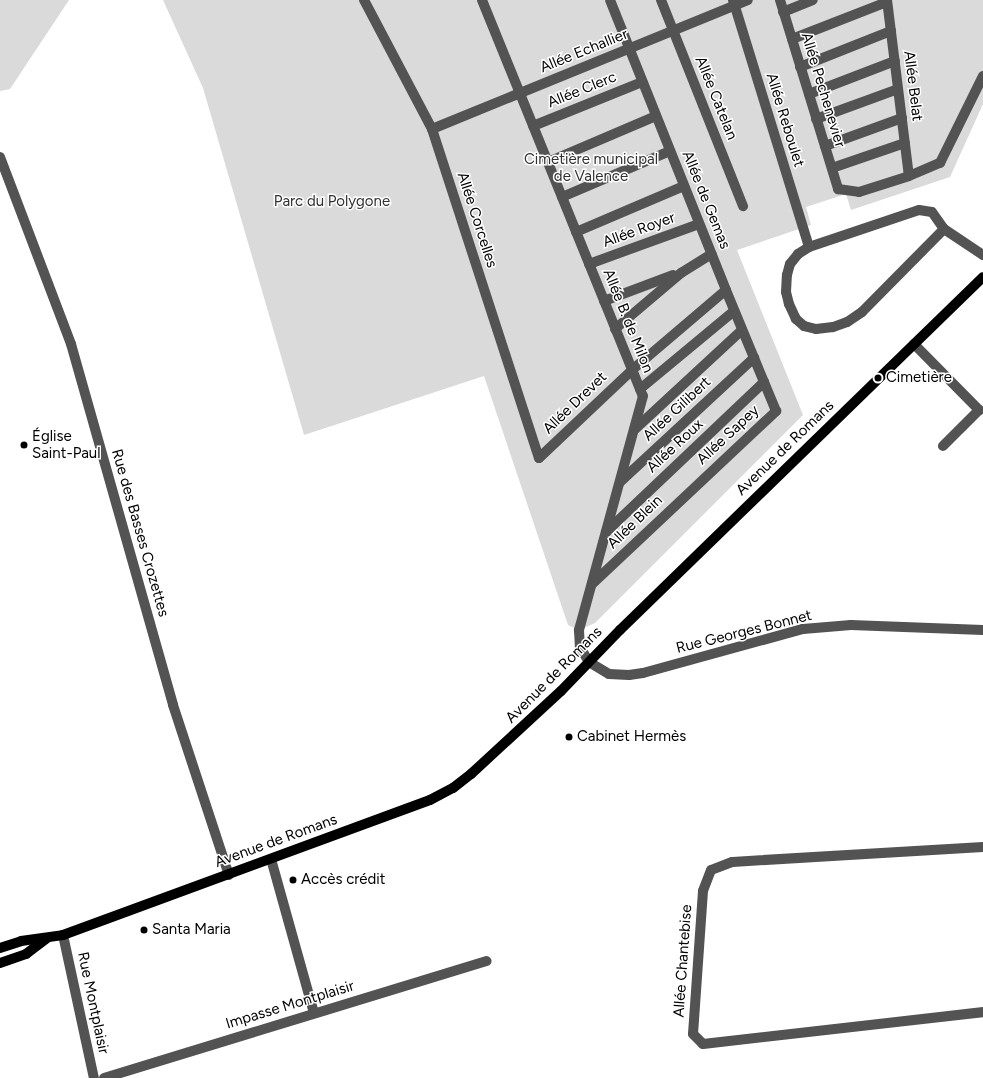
<!DOCTYPE html>
<meta charset="utf-8">
<style>
body{margin:0}
#map{position:relative;width:983px;height:1078px;overflow:hidden;background:#fff;font-family:Figtree,sans-serif}
div>[style]{position:absolute}
.green>*{inset:0;background:#dadada}
.minor>*{height:10px;margin:-5px;padding:0 5px;transform-origin:5px;border-radius:5px;background:#535353}
.major>*{height:10px;margin:-5px;padding:0 5px;transform-origin:5px;border-radius:5px;background:#000}
.dots>*{width:11px;height:11px;translate:-50% -50%;box-sizing:border-box;border:2px solid #fff;border-radius:50%}
span{translate:-50% -50%;white-space:nowrap;text-align:center;line-height:1.15;-webkit-text-stroke:3px #fff;paint-order:stroke}
.street-label{font-size:15px;color:#000}
.park-label{font-size:15px;color:#313131}
.poi-label{font-size:15px;color:#000}
.left{translate:0 -50%;text-align:left}
</style>
<div id="map">
<div class="green">
<div style="clip-path:polygon(0 0,69px 0,10px 89px,0 91px)"></div>
<div style="clip-path:polygon(163px 0,983px 0,983px 104px,950px 177px,851px 210px,846px 194px,806px 207px,811px 225px,737px 250px,803px 415px,595px 623px,579px 630px,568px 625px,484px 376px,304px 435px,203px 88px)"></div>
</div>
<div class="minor">
<div style="left:364px;top:0;width:146px;rotate:62.2deg"></div>
<div style="left:432px;top:129px;width:346px;rotate:72deg"></div>
<div style="left:539px;top:458px;width:128px;rotate:-43.4deg"></div>
<div style="left:632px;top:370px;width:123px;rotate:-40.4deg"></div>
<div style="left:482px;top:0;width:427px;rotate:67.9deg"></div>
<div style="left:643px;top:396px;width:243px;rotate:105.3deg"></div>
<div style="left:579px;top:630px;width:17px;rotate:87deg"></div>
<div style="left:580px;top:647px;width:17px;rotate:59deg"></div>
<div style="left:589px;top:662px;width:23px;rotate:31deg"></div>
<div style="left:609px;top:674px;width:20px;rotate:3deg"></div>
<div style="left:629px;top:675px;width:14px;rotate:-8deg"></div>
<div style="left:643px;top:673px;width:166px;rotate:-15.4deg"></div>
<div style="left:803px;top:629px;width:48px;rotate:-4.8deg"></div>
<div style="left:851px;top:625px;width:132px;rotate:2.2deg"></div>
<div style="left:661px;top:0;width:222px;rotate:68.3deg"></div>
<div style="left:733px;top:0;width:258px;rotate:72.9deg"></div>
<div style="left:780px;top:0;width:198px;rotate:72.9deg"></div>
<div style="left:838px;top:189px;width:21px;rotate:8deg"></div>
<div style="left:859px;top:192px;width:52px;rotate:-17.7deg"></div>
<div style="left:909px;top:176px;width:34px;rotate:-23deg"></div>
<div style="left:940px;top:163px;width:97px;rotate:-63.7deg"></div>
<div style="left:887px;top:0;width:177px;rotate:82.9deg"></div>
<div style="left:783px;top:12px;width:32px;rotate:-22deg"></div>
<div style="left:792px;top:39px;width:102px;rotate:-21.3deg"></div>
<div style="left:800px;top:67px;width:98px;rotate:-21.6deg"></div>
<div style="left:809px;top:94px;width:92px;rotate:-21deg"></div>
<div style="left:816px;top:119px;width:87px;rotate:-20.1deg"></div>
<div style="left:533px;top:126px;width:118px;rotate:-22deg"></div>
<div style="left:432px;top:129px;width:341px;rotate:-22.2deg"></div>
<div style="left:825px;top:146px;width:82px;rotate:-20deg"></div>
<div style="left:0;top:157px;width:200px;rotate:69.2deg"></div>
<div style="left:71px;top:344px;width:375px;rotate:74.2deg"></div>
<div style="left:173px;top:705px;width:179px;rotate:71.8deg"></div>
<div style="left:548px;top:162px;width:117px;rotate:-23.1deg"></div>
<div style="left:832px;top:168px;width:77px;rotate:-18.9deg"></div>
<div style="left:562px;top:197px;width:117px;rotate:-23.1deg"></div>
<div style="left:944px;top:229px;width:117px;rotate:134.7deg"></div>
<div style="left:862px;top:312px;width:18px;rotate:146deg"></div>
<div style="left:847px;top:322px;width:15px;rotate:160deg"></div>
<div style="left:833px;top:327px;width:17px;rotate:173deg"></div>
<div style="left:816px;top:329px;width:12px;rotate:-166deg"></div>
<div style="left:804px;top:326px;width:11px;rotate:-139deg"></div>
<div style="left:796px;top:319px;width:17px;rotate:-115deg"></div>
<div style="left:789px;top:304px;width:12px;rotate:-104deg"></div>
<div style="left:786px;top:292px;width:17px;rotate:-87deg"></div>
<div style="left:787px;top:275px;width:11px;rotate:-75deg"></div>
<div style="left:790px;top:264px;width:13px;rotate:-51deg"></div>
<div style="left:798px;top:254px;width:13px;rotate:-32deg"></div>
<div style="left:809px;top:247px;width:116px;rotate:-18.6deg"></div>
<div style="left:919px;top:210px;width:13px;rotate:9deg"></div>
<div style="left:932px;top:212px;width:21px;rotate:55deg"></div>
<div style="left:944px;top:229px;width:47px;rotate:33.7deg"></div>
<div style="left:576px;top:232px;width:117px;rotate:-23.1deg"></div>
<div style="left:589px;top:264px;width:117px;rotate:-20deg"></div>
<div style="left:604px;top:301px;width:74px;rotate:-20.6deg"></div>
<div style="left:615px;top:329px;width:87px;rotate:-40.3deg"></div>
<div style="left:681px;top:273px;width:36px;rotate:-32deg"></div>
<div style="left:914px;top:344px;width:93px;rotate:45.4deg"></div>
<div style="left:979px;top:410px;width:51px;rotate:135deg"></div>
<div style="left:640px;top:389px;width:122px;rotate:-39.7deg"></div>
<div style="left:634px;top:430px;width:147px;rotate:-42.8deg"></div>
<div style="left:620px;top:482px;width:183px;rotate:-42.8deg"></div>
<div style="left:606px;top:532px;width:218px;rotate:-43.5deg"></div>
<div style="left:592px;top:584px;width:253px;rotate:-43.2deg"></div>
<div style="left:776px;top:411px;width:131px;rotate:-112.5deg"></div>
<div style="left:726px;top:290px;width:312px;rotate:-111.8deg"></div>
<div style="left:983px;top:847px;width:251px;rotate:176.6deg"></div>
<div style="left:732px;top:862px;width:22px;rotate:159deg"></div>
<div style="left:711px;top:870px;width:22px;rotate:111deg"></div>
<div style="left:703px;top:891px;width:143px;rotate:94deg"></div>
<div style="left:693px;top:1034px;width:14px;rotate:45deg"></div>
<div style="left:703px;top:1044px;width:282px;rotate:-6.5deg"></div>
<div style="left:271px;top:859px;width:160px;rotate:74.4deg"></div>
<div style="left:63px;top:935px;width:146px;rotate:77.8deg"></div>
<div style="left:104px;top:1078px;width:400px;rotate:-17deg"></div>
</div>
<div class="major">
<div style="left:0;top:948px;width:22px;rotate:-18deg"></div>
<div style="left:21px;top:941px;width:42px;rotate:-8.1deg"></div>
<div style="left:63px;top:935px;width:391px;rotate:-20.2deg"></div>
<div style="left:430px;top:800px;width:26px;rotate:-28deg"></div>
<div style="left:453px;top:788px;width:23px;rotate:-38deg"></div>
<div style="left:471px;top:774px;width:122px;rotate:-42.7deg"></div>
<div style="left:561px;top:691px;width:85px;rotate:-46deg"></div>
<div style="left:620px;top:630px;width:506px;rotate:-44.2deg"></div>
<div style="left:0;top:963px;width:28px;rotate:-19deg"></div>
<div style="left:26px;top:954px;width:26px;rotate:-37deg"></div>
</div>
<div class="dots">
<div style="left:878px;top:378px;background:#000"></div>
<div style="left:24px;top:445px;background:#000"></div>
<div style="left:569px;top:737px;background:#000"></div>
<div style="left:293px;top:880px;background:#000"></div>
<div style="left:144px;top:930px;background:#000"></div>
</div>
<div class="street-label">
<span style="left:584px;top:51px;rotate:-22deg">Allée Echallier</span>
<span style="left:913px;top:86px;rotate:83deg">Allée Belat</span>
<span style="left:582px;top:90px;rotate:-22deg">Allée Clerc</span>
<span style="left:823px;top:90px;rotate:73deg">Allée Pechenevier</span>
<span style="left:716px;top:98px;rotate:68deg">Allée Catelan</span>
<span style="left:785px;top:120px;rotate:73deg">Allée Reboulet</span>
<span style="left:706px;top:200px;rotate:68deg">Allée de Gemas</span>
<span style="left:477px;top:220px;rotate:72deg">Allée Corcelles</span>
<span style="left:639px;top:230px;rotate:-20deg">Allée Royer</span>
<span style="left:628px;top:321px;rotate:68deg">Allée B. de Milon</span>
<span style="left:575px;top:403px;rotate:-44deg">Allée Drevet</span>
<span style="left:677px;top:409px;rotate:-43deg">Allée Gilibert</span>
<span style="left:728px;top:435px;rotate:-43deg">Allée Sapey</span>
<span style="left:675px;top:446px;rotate:-43deg">Allée Roux</span>
<span style="left:785px;top:448px;rotate:-44deg">Avenue de Romans</span>
<span style="left:635px;top:522px;rotate:-44deg">Allée Blein</span>
<span style="left:140px;top:533px;rotate:74deg">Rue des Basses Crozettes</span>
<span style="left:744px;top:632px;rotate:-14deg">Rue Georges Bonnet</span>
<span style="left:554px;top:675px;rotate:-45deg">Avenue de Romans</span>
<span style="left:276px;top:841px;rotate:-20deg">Avenue de Romans</span>
<span style="left:683px;top:961px;rotate:-86deg">Allée Chantebise</span>
<span style="left:93px;top:1003px;rotate:78deg">Rue Montplaisir</span>
<span style="left:290px;top:1005px;rotate:-17deg">Impasse Montplaisir</span>
</div>
<div class="park-label">
<span style="left:591px;top:168px">Cimetière municipal<br>de Valence</span>
<span style="left:332px;top:202px">Parc du Polygone</span>
</div>
<div class="poi-label">
<span class="left" style="left:886px;top:378px">Cimetière</span>
<span class="left" style="left:32px;top:445px">Église<br>Saint-Paul</span>
<span class="left" style="left:577px;top:737px">Cabinet Hermès</span>
<span class="left" style="left:301px;top:880px">Accès crédit</span>
<span class="left" style="left:152px;top:930px">Santa Maria</span>
</div>
</div>
